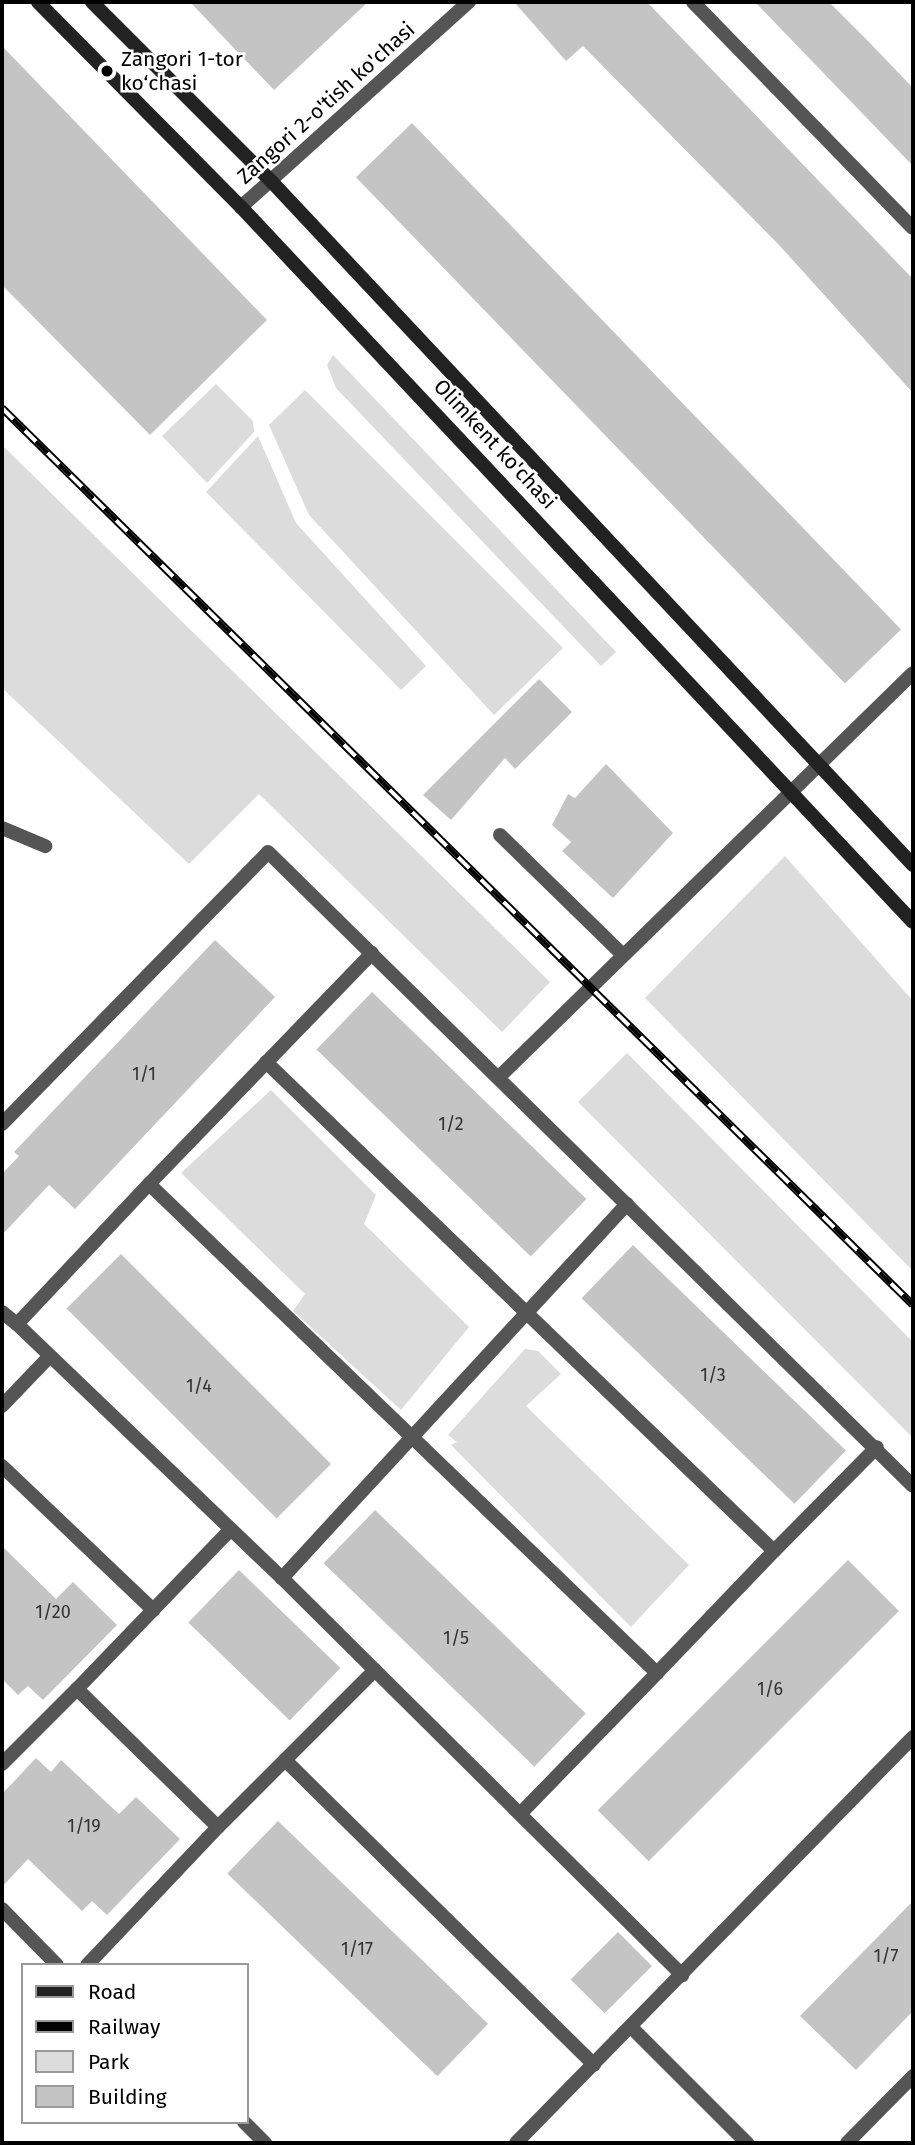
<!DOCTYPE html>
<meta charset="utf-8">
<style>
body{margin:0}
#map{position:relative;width:915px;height:2145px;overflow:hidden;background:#fff;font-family:"Fira Sans",sans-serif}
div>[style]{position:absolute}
.green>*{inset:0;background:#dcdcdc}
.building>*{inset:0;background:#c4c4c4;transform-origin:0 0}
.lane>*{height:14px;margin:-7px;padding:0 7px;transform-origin:7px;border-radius:7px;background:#555}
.street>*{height:14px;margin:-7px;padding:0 7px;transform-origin:7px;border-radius:7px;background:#555}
.secondary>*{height:14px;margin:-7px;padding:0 7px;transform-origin:7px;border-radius:7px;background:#222}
.rail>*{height:8px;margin-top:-4px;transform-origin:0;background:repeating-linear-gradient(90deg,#fff 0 16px,#000 0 32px);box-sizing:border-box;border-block:2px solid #000}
.dots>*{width:19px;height:19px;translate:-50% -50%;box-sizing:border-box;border:4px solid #fff;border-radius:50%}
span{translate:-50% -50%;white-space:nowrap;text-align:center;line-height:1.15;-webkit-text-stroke:5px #fff;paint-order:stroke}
.number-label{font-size:18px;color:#313131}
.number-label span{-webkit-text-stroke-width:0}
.poi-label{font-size:21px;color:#000}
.left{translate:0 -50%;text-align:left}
.street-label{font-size:21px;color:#000}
.frame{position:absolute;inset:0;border:4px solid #000;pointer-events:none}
.legend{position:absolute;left:21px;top:1963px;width:228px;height:161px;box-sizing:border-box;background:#fff;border:2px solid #999;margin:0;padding:9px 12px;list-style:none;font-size:21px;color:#000}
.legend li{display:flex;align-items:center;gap:14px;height:35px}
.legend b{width:35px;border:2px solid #999}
</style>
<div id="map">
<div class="green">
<div style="clip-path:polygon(333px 355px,616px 652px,601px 666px,336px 388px,327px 365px)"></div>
<div style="clip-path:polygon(216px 384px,253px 421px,254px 432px,207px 483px,162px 436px)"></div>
<div style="clip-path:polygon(305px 390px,563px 648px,494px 715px,309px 515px,269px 425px)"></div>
<div style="clip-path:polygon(258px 436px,296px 523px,426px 666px,401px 690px,206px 492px)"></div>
<div style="clip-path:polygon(2px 445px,550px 982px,502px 1032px,259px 794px,189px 864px,2px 688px)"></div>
<div style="clip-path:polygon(785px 856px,913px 1001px,913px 1271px,645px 998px)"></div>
<div style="clip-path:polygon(627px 1053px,913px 1342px,913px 1438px,578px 1102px)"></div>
<div style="clip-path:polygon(271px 1090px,376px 1195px,364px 1224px,469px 1327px,401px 1410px,293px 1311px,305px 1294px,181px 1173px)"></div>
<div style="clip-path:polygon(525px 1349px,538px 1351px,561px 1374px,526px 1406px,689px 1565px,631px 1627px,451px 1445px,457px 1442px,448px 1435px)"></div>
</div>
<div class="building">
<div style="clip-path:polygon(190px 2px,368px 2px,274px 90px)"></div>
<div style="clip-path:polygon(514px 2px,647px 2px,913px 279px,913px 393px,779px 245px,583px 46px,566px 61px)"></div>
<div style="clip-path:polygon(755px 2px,829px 2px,869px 42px,913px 88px,913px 166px)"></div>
<div style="clip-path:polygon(2px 46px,267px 320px,150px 435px,2px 285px)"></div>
<div style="left:412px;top:123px;width:704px;height:78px;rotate:46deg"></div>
<div style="clip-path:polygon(539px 679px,572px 712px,515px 769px,505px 758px,451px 820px,423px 795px)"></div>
<div style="clip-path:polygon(606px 764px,673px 833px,613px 898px,562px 851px,571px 842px,552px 825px,568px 794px,575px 798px)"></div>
<div style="clip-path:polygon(215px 940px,275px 997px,75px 1209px,49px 1185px,2px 1235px,2px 1174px,19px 1156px,14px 1152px)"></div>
<div style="left:372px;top:992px;width:298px;height:80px;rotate:44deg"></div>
<div style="left:633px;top:1245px;width:296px;height:74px;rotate:44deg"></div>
<div style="left:121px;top:1254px;width:297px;height:77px;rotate:45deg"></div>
<div style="left:375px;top:1510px;width:293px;height:74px;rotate:44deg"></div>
<div style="clip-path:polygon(2px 1546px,56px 1599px,73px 1582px,117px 1625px,43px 1700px,28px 1686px,18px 1695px,2px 1679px)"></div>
<div style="left:848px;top:1560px;width:72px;height:354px;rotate:45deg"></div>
<div style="left:239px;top:1570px;width:141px;height:73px;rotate:44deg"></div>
<div style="clip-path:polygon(36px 1758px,51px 1772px,61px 1760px,119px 1814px,136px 1797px,180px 1839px,107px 1915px,92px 1901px,82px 1911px,28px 1859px,2px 1887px,2px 1794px)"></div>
<div style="left:278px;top:1821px;width:292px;height:73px;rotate:44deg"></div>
<div style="clip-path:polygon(913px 1901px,913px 2011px,856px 2070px,800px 2016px)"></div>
<div style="left:618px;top:1932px;width:48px;height:67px;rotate:45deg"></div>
</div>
<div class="lane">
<div style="left:2px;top:828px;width:47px;rotate:22.7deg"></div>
<div style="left:500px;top:835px;width:170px;rotate:44.3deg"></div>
<div style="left:266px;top:1062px;width:705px;rotate:43.91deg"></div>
<div style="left:774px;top:1551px;width:169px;rotate:133.8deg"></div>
<div style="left:657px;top:1673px;width:705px;rotate:-136.09deg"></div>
<div style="left:149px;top:1184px;width:321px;rotate:-46deg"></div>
<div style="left:2px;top:1124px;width:380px;rotate:-45.6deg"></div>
<div style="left:268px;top:852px;width:904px;rotate:44.51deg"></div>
<div style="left:149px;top:1184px;width:192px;rotate:133.3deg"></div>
<div style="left:17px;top:1324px;width:367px;rotate:43.8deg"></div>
<div style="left:627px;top:1204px;width:509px;rotate:132.69deg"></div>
<div style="left:282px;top:1578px;width:564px;rotate:44.78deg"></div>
<div style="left:2px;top:1312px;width:19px;rotate:39deg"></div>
<div style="left:2px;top:1406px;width:69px;rotate:-46.2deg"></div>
<div style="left:2px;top:1466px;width:209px;rotate:43.6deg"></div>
<div style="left:153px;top:1610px;width:110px;rotate:133.9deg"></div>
<div style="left:77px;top:1689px;width:197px;rotate:44.4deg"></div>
<div style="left:218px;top:1827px;width:190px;rotate:133.5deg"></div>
<div style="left:774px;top:1551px;width:146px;rotate:-45.3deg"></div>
<div style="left:153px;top:1610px;width:112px;rotate:-46.1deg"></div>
<div style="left:285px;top:1760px;width:434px;rotate:44.6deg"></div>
<div style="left:2px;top:1764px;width:106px;rotate:-45deg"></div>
<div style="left:521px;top:1813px;width:195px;rotate:-45.8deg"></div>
<div style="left:218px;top:1827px;width:222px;rotate:-45deg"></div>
<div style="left:2px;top:1909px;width:78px;rotate:45.5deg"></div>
<div style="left:632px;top:2028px;width:163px;rotate:45deg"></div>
<div style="left:244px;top:2122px;width:30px;rotate:45deg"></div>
<div style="left:516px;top:2143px;width:568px;rotate:-45.64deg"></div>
<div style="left:847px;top:2143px;width:94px;rotate:-45.4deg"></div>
</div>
<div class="street">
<div style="left:693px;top:2px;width:315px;rotate:45.8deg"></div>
<div style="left:241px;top:207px;width:307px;rotate:-42deg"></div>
<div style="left:499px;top:1077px;width:578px;rotate:-44.3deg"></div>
</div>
<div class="secondary">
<div style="left:38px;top:2px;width:289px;rotate:45.3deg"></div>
<div style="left:241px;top:207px;width:981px;rotate:46.78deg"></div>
<div style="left:92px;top:2px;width:255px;rotate:45deg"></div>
<div style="left:272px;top:182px;width:937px;rotate:46.82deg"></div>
</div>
<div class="rail">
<div style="left:2px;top:408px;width:1278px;rotate:44.56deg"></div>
</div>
<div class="dots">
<div style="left:107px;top:71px;background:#000"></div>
</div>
<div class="number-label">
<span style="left:144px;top:1074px">1/1</span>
<span style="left:451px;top:1124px">1/2</span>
<span style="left:713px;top:1375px">1/3</span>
<span style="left:199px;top:1386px">1/4</span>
<span style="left:53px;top:1612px">1/20</span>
<span style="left:456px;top:1638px">1/5</span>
<span style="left:770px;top:1689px">1/6</span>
<span style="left:84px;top:1826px">1/19</span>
<span style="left:357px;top:1949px">1/17</span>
<span style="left:886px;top:1956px">1/7</span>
</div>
<div class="poi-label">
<span class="left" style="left:121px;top:71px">Zangori 1-tor<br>ko‘chasi</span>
</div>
<div class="street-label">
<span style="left:326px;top:103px;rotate:-42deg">Zangori 2-o'tish ko'chasi</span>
<span style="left:495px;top:444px;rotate:47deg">Olimkent ko'chasi</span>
</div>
<div class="frame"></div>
<ul class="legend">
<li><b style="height:9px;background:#222"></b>Road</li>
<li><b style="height:9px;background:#000"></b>Railway</li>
<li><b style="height:19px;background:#dcdcdc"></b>Park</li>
<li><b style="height:19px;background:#c4c4c4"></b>Building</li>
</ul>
</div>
